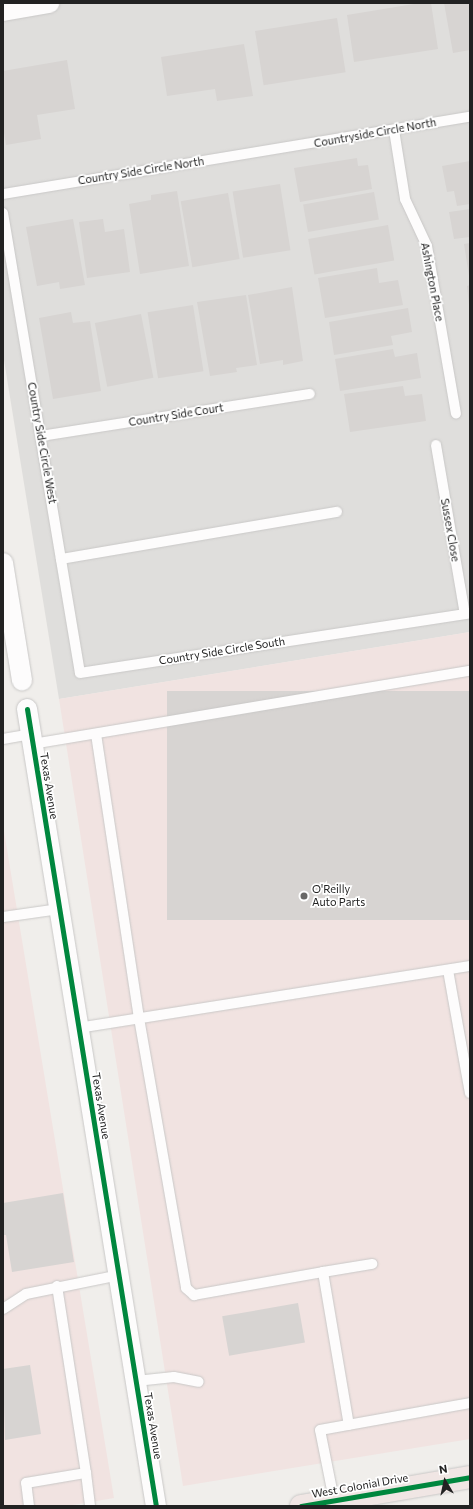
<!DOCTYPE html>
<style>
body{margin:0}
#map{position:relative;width:473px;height:1509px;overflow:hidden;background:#f0eeeb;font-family:Commissioner,sans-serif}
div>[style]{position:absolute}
.residential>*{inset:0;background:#dfdedc}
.commercial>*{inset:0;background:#f1e3e1}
.building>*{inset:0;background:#d7d4d2;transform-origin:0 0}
.roads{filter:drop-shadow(0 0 1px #c9c8c7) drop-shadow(0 0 1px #c9c8c7)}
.service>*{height:10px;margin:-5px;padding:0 5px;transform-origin:5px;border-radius:5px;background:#fdfcfc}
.minor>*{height:20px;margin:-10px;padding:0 10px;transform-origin:10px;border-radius:10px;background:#fdfcfc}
.trunk>*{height:22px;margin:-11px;padding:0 11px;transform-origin:11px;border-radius:11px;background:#f0e6e4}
.cycleway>*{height:5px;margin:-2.5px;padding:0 2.5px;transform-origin:2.5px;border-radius:2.5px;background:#00873e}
.dots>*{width:11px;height:11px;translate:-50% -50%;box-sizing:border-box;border:2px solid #fff;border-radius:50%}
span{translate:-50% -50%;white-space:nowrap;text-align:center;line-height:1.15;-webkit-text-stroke:3.5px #fff;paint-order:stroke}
.street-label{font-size:11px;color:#222}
.poi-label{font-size:11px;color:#222}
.left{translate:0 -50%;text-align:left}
.frame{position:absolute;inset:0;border:4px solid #222;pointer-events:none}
.north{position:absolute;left:425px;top:1461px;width:40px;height:40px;-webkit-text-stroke:3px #fff;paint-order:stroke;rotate:351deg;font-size:11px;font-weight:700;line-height:16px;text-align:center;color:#222}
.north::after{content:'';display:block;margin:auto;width:14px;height:18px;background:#222;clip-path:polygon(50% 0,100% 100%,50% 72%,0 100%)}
</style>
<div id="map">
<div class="residential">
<div style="clip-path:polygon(3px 3px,470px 3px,470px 632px,59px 699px,3px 354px)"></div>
</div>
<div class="commercial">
<div style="clip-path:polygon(470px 632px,470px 1439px,183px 1486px,59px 699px)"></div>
<div style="clip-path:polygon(3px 825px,114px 1498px,67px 1506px,3px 1506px)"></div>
</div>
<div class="building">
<div style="clip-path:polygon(420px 3px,431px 3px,438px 49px,354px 62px,347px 15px)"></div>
<div style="clip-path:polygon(444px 3px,470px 3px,470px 50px,453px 53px)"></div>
<div style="left:337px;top:18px;width:55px;height:83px;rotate:81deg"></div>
<div style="clip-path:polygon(244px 44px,253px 96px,217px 101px,215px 89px,167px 96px,161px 57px)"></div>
<div style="clip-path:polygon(67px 60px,75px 109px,37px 115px,41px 139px,6px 145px,3px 127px,3px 71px)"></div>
<div style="clip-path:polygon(357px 158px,358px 166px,368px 165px,372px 189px,300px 202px,294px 168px)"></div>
<div style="clip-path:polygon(470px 161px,470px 204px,457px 206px,454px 191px,447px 192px,442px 166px)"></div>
<div style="left:280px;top:184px;width:67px;height:48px;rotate:81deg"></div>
<div style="clip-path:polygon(177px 191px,189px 266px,140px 274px,129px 204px,151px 200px,151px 195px)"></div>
<div style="left:374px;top:192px;width:28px;height:72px;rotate:80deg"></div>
<div style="left:228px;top:193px;width:67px;height:48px;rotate:80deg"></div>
<div style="clip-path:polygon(470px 209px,470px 237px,454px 239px,449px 212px)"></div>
<div style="clip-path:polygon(73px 219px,85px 285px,60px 289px,59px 282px,37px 286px,26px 227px)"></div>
<div style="clip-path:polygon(103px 219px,105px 232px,124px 229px,130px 272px,87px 278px,79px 222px)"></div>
<div style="left:388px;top:225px;width:36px;height:81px;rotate:80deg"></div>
<div style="clip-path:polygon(470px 243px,470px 276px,469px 276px,464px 244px)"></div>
<div style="clip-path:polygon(377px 268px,379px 283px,398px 280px,403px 305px,325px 318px,318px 278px)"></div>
<div style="clip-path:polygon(470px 285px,470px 305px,469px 305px,467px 286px)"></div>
<div style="clip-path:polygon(292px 287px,303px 361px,283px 365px,283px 360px,260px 364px,248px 295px)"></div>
<div style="clip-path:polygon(246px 295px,257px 365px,236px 368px,237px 372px,210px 376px,197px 302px)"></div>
<div style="left:193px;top:305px;width:67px;height:46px;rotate:81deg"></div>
<div style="clip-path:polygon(408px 308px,412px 332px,391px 336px,393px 345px,334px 355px,329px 322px)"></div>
<div style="clip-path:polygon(71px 312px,73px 323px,90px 321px,101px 391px,53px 399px,39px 318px)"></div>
<div style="left:141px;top:314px;width:65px;height:47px;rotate:79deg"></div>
<div style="clip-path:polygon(393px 349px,395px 357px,417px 353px,421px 378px,340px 391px,335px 359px)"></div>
<div style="clip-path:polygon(403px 386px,405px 396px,422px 394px,426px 421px,350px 432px,344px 394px)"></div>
<div style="left:470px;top:691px;width:229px;height:303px;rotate:90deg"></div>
<div style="clip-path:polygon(63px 1193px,74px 1262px,12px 1272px,6px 1235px,3px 1235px,3px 1203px)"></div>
<div style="left:298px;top:1303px;width:40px;height:77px;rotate:80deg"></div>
<div style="clip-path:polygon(30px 1365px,41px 1434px,5px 1440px,3px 1369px)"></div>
</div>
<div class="roads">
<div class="service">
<div style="left:394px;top:130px;width:70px;rotate:80.9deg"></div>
<div style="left:405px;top:199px;width:52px;rotate:64.9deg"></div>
<div style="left:427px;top:246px;width:170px;rotate:80.2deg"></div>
<div style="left:3px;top:194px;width:473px;rotate:-9.4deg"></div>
<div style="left:3px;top:213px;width:466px;rotate:80.5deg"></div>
<div style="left:80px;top:673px;width:395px;rotate:-8.7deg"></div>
<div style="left:41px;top:436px;width:272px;rotate:-8.9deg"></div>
<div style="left:436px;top:445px;width:171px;rotate:80.3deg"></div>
<div style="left:61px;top:559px;width:280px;rotate:-9.7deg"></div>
<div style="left:96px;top:734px;width:287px;rotate:81.4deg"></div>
<div style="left:139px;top:1018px;width:274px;rotate:80.1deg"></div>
<div style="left:186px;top:1288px;width:11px;rotate:41deg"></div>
<div style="left:194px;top:1295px;width:131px;rotate:-10.1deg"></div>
<div style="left:323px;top:1272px;width:155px;rotate:80.4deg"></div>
<div style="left:3px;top:739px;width:27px;rotate:-10deg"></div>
<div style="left:32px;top:744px;width:444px;rotate:-9.5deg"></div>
<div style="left:3px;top:917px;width:57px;rotate:-8.1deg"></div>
<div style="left:448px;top:970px;width:125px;rotate:79.9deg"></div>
<div style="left:78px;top:1028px;width:397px;rotate:-9deg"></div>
<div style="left:323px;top:1272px;width:50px;rotate:-9.3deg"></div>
<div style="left:57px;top:1286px;width:189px;rotate:81.2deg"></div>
<div style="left:3px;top:1309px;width:27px;rotate:-33deg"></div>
<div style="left:26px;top:1294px;width:95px;rotate:-11.5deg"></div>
<div style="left:136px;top:1381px;width:38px;rotate:-6deg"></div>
<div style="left:174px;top:1377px;width:25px;rotate:11deg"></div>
<div style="left:334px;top:1500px;width:71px;rotate:-101.3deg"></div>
<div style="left:320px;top:1430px;width:152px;rotate:-10.2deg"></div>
<div style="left:29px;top:1506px;width:23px;rotate:-97deg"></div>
<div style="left:26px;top:1483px;width:61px;rotate:-9.5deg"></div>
<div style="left:86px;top:1473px;width:33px;rotate:83deg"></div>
</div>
<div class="minor">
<div style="left:3px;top:11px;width:47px;rotate:-9.9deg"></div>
<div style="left:3px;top:563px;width:119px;rotate:80.8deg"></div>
<div style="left:27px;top:709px;width:807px;rotate:80.81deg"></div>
</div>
<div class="trunk">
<div style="left:301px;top:1506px;width:171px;rotate:-9.7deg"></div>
</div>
</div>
<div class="cycleway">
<div style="left:27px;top:709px;width:807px;rotate:80.81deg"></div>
<div style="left:301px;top:1506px;width:171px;rotate:-9.7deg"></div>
</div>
<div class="dots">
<div style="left:304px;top:896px;background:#6a6968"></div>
</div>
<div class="street-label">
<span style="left:375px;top:133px;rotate:-10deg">Countryside Circle North</span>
<span style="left:141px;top:171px;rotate:-9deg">Country Side Circle North</span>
<span style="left:432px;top:282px;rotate:79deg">Ashington Place</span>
<span style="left:176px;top:415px;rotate:-9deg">Country Side Court</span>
<span style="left:42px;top:443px;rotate:80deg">Country Side Circle West</span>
<span style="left:450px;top:530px;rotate:80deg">Sussex Close</span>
<span style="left:222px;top:651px;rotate:-9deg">Country Side Circle South</span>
<span style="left:49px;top:786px;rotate:81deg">Texas Avenue</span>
<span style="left:101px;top:1106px;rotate:81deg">Texas Avenue</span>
<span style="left:153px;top:1426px;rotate:81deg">Texas Avenue</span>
<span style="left:360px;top:1486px;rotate:-10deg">West Colonial Drive</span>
</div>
<div class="poi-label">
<span class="left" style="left:312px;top:896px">O'Reilly<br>Auto Parts</span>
</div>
<div class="frame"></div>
<div class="north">N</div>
</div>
